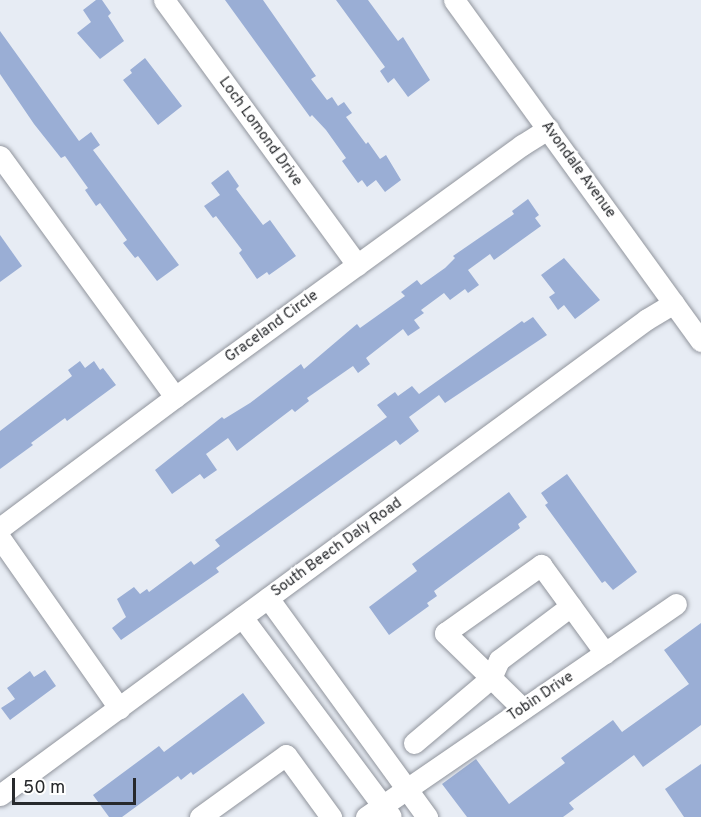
<!DOCTYPE html>
<style>
body{margin:0}
#map{position:relative;width:701px;height:817px;overflow:hidden;background:#e7ecf4;font-family:Overpass,sans-serif}
div>[style]{position:absolute}
.building>*{inset:0;background:#9aaed5}
.roads{filter:drop-shadow(0 0 2px #91959d) drop-shadow(0 0 2px #91959d)}
.minor>*{height:21px;margin:-10.5px;padding:0 10.5px;transform-origin:10.5px;border-radius:10.5px;background:#fff}
span{translate:-50% -50%;white-space:nowrap;text-align:center;line-height:1.15;-webkit-text-stroke:4.5px #fff;paint-order:stroke}
.street-label{font-size:15px;color:#27292c}
.scale{position:absolute;left:12px;top:778px;width:124px;height:27px;box-sizing:border-box;border:3px solid #27292c;border-top:0;padding-left:8px;font-size:18px;line-height:21px;white-space:nowrap;color:#27292c;-webkit-text-stroke:4px #fff;paint-order:stroke}
</style>
<div id="map">
<div class="building">
<div style="clip-path:polygon(96px 0,102px 0,111px 13px,108px 16px,124px 41px,100px 59px,77px 33px,91px 22px,83px 10px)"></div>
<div style="clip-path:polygon(225px 0,263px 0,316px 76px,311px 79px,327px 100px,332px 97px,338px 106px,344px 102px,352px 113px,346px 117px,366px 144px,368px 142px,380px 159px,386px 155px,401px 180px,385px 192px,376px 180px,367px 187px,362px 180px,358px 183px,342px 161px,346px 158px,326px 130px,312px 115px,310px 117px)"></div>
<div style="clip-path:polygon(336px 0,368px 0,398px 41px,403px 37px,430px 80px,408px 97px,394px 78px,388px 83px,380px 71px,385px 67px)"></div>
<div style="clip-path:polygon(0 31px,79px 141px,91px 132px,100px 145px,93px 150px,179px 265px,157px 281px,138px 256px,135px 258px,123px 243px,127px 240px,100px 203px,96px 206px,85px 190px,88px 188px,65px 156px,61px 158px,34px 124px,0 74px)"></div>
<div style="clip-path:polygon(145px 58px,182px 106px,158px 125px,123px 80px,132px 73px,130px 70px)"></div>
<div style="clip-path:polygon(228px 170px,239px 186px,236px 189px,263px 225px,270px 220px,296px 256px,269px 275px,267px 272px,257px 279px,239px 253px,242px 250px,216px 216px,213px 218px,204px 206px,220px 195px,211px 183px)"></div>
<div style="clip-path:polygon(528px 199px,539px 215px,535px 218px,541px 226px,494px 260px,490px 254px,468px 270px,479px 285px,468px 293px,465px 289px,450px 300px,444px 293px,421px 310px,424px 313px,414px 320px,420px 328px,408px 336px,403px 329px,366px 358px,370px 364px,358px 373px,353px 366px,307px 398px,309px 401px,295px 412px,292px 409px,237px 451px,228px 438px,206px 454px,217px 470px,204px 479px,200px 474px,172px 494px,155px 470px,222px 417px,224px 419px,250px 403px,301px 364px,304px 369px,357px 324px,360px 328px,405px 296px,401px 292px,417px 280px,421px 285px,445px 268px,455px 258px,453px 256px,514px 214px,512px 211px)"></div>
<div style="clip-path:polygon(0 235px,22px 266px,0 282px)"></div>
<div style="clip-path:polygon(564px 258px,600px 300px,575px 319px,564px 305px,558px 310px,549px 297px,555px 293px,541px 275px)"></div>
<div style="clip-path:polygon(533px 317px,547px 335px,445px 403px,439px 395px,409px 417px,419px 431px,400px 445px,396px 440px,341px 479px,216px 568px,219px 572px,121px 640px,112px 628px,126px 617px,117px 599px,134px 587px,140px 594px,147px 589px,149px 592px,191px 561px,194px 565px,220px 546px,215px 540px,387px 417px,377px 405px,395px 392px,398px 396px,412px 386px,419px 394px,522px 321px,524px 323px)"></div>
<div style="clip-path:polygon(80px 361px,85px 368px,94px 361px,100px 370px,103px 368px,116px 385px,67px 421px,65px 418px,31px 443px,33px 445px,0 469px,0 431px,72px 376px,68px 370px)"></div>
<div style="clip-path:polygon(567px 474px,637px 572px,613px 590px,605px 581px,602px 583px,545px 505px,548px 503px,541px 493px)"></div>
<div style="clip-path:polygon(509px 492px,527px 517px,518px 524px,520px 528px,434px 591px,437px 596px,427px 603px,429px 606px,389px 635px,369px 607px,417px 571px,412px 564px)"></div>
<div style="clip-path:polygon(701px 623px,701px 725px,643px 767px,634px 755px,569px 803px,574px 809px,563px 817px,467px 817px,442px 784px,476px 759px,509px 804px,565px 763px,561px 758px,613px 720px,622px 732px,689px 684px,664px 650px)"></div>
<div style="clip-path:polygon(45px 670px,56px 686px,10px 720px,1px 708px,15px 699px,7px 688px,30px 671px,34px 677px)"></div>
<div style="clip-path:polygon(243px 693px,265px 723px,193px 775px,191px 772px,181px 780px,178px 776px,122px 817px,109px 817px,93px 795px,159px 746px,164px 752px)"></div>
<div style="clip-path:polygon(701px 764px,701px 817px,684px 817px,665px 789px)"></div>
</div>
<div class="roads">
<div class="minor">
<div style="left:164px;top:0;width:328px;rotate:53.9deg"></div>
<div style="left:454px;top:0;width:421px;rotate:54.1deg"></div>
<div style="left:0;top:156px;width:298px;rotate:54deg"></div>
<div style="left:0;top:528px;width:219px;rotate:-36.8deg"></div>
<div style="left:175px;top:397px;width:429px;rotate:-36deg"></div>
<div style="left:522px;top:145px;width:31px;rotate:-32deg"></div>
<div style="left:0;top:538px;width:208px;rotate:55deg"></div>
<div style="left:268px;top:598px;width:271px;rotate:54deg"></div>
<div style="left:242px;top:617px;width:249px;rotate:53.3deg"></div>
<div style="left:523px;top:709px;width:109px;rotate:-135.7deg"></div>
<div style="left:445px;top:633px;width:118px;rotate:-35.3deg"></div>
<div style="left:541px;top:565px;width:109px;rotate:54deg"></div>
<div style="left:414px;top:743px;width:101px;rotate:-40.2deg"></div>
<div style="left:491px;top:678px;width:20px;rotate:-66deg"></div>
<div style="left:499px;top:660px;width:90px;rotate:-36.9deg"></div>
<div style="left:0;top:795px;width:803px;rotate:-36.34deg"></div>
<div style="left:647px;top:319px;width:31px;rotate:-31deg"></div>
<div style="left:200px;top:817px;width:106px;rotate:-35.8deg"></div>
<div style="left:286px;top:755px;width:77px;rotate:54deg"></div>
<div style="left:366px;top:817px;width:376px;rotate:-34.5deg"></div>
</div>
</div>
<div class="street-label">
<span style="left:260px;top:132px;rotate:54deg">Loch Lomond Drive</span>
<span style="left:578px;top:170px;rotate:54deg">Avondale Avenue</span>
<span style="left:272px;top:327px;rotate:-36deg">Graceland Circle</span>
<span style="left:337px;top:548px;rotate:-36deg">South Beech Daly Road</span>
<span style="left:541px;top:697px;rotate:-34deg">Tobin Drive</span>
</div>
<div class="scale">50 m</div>
</div>
